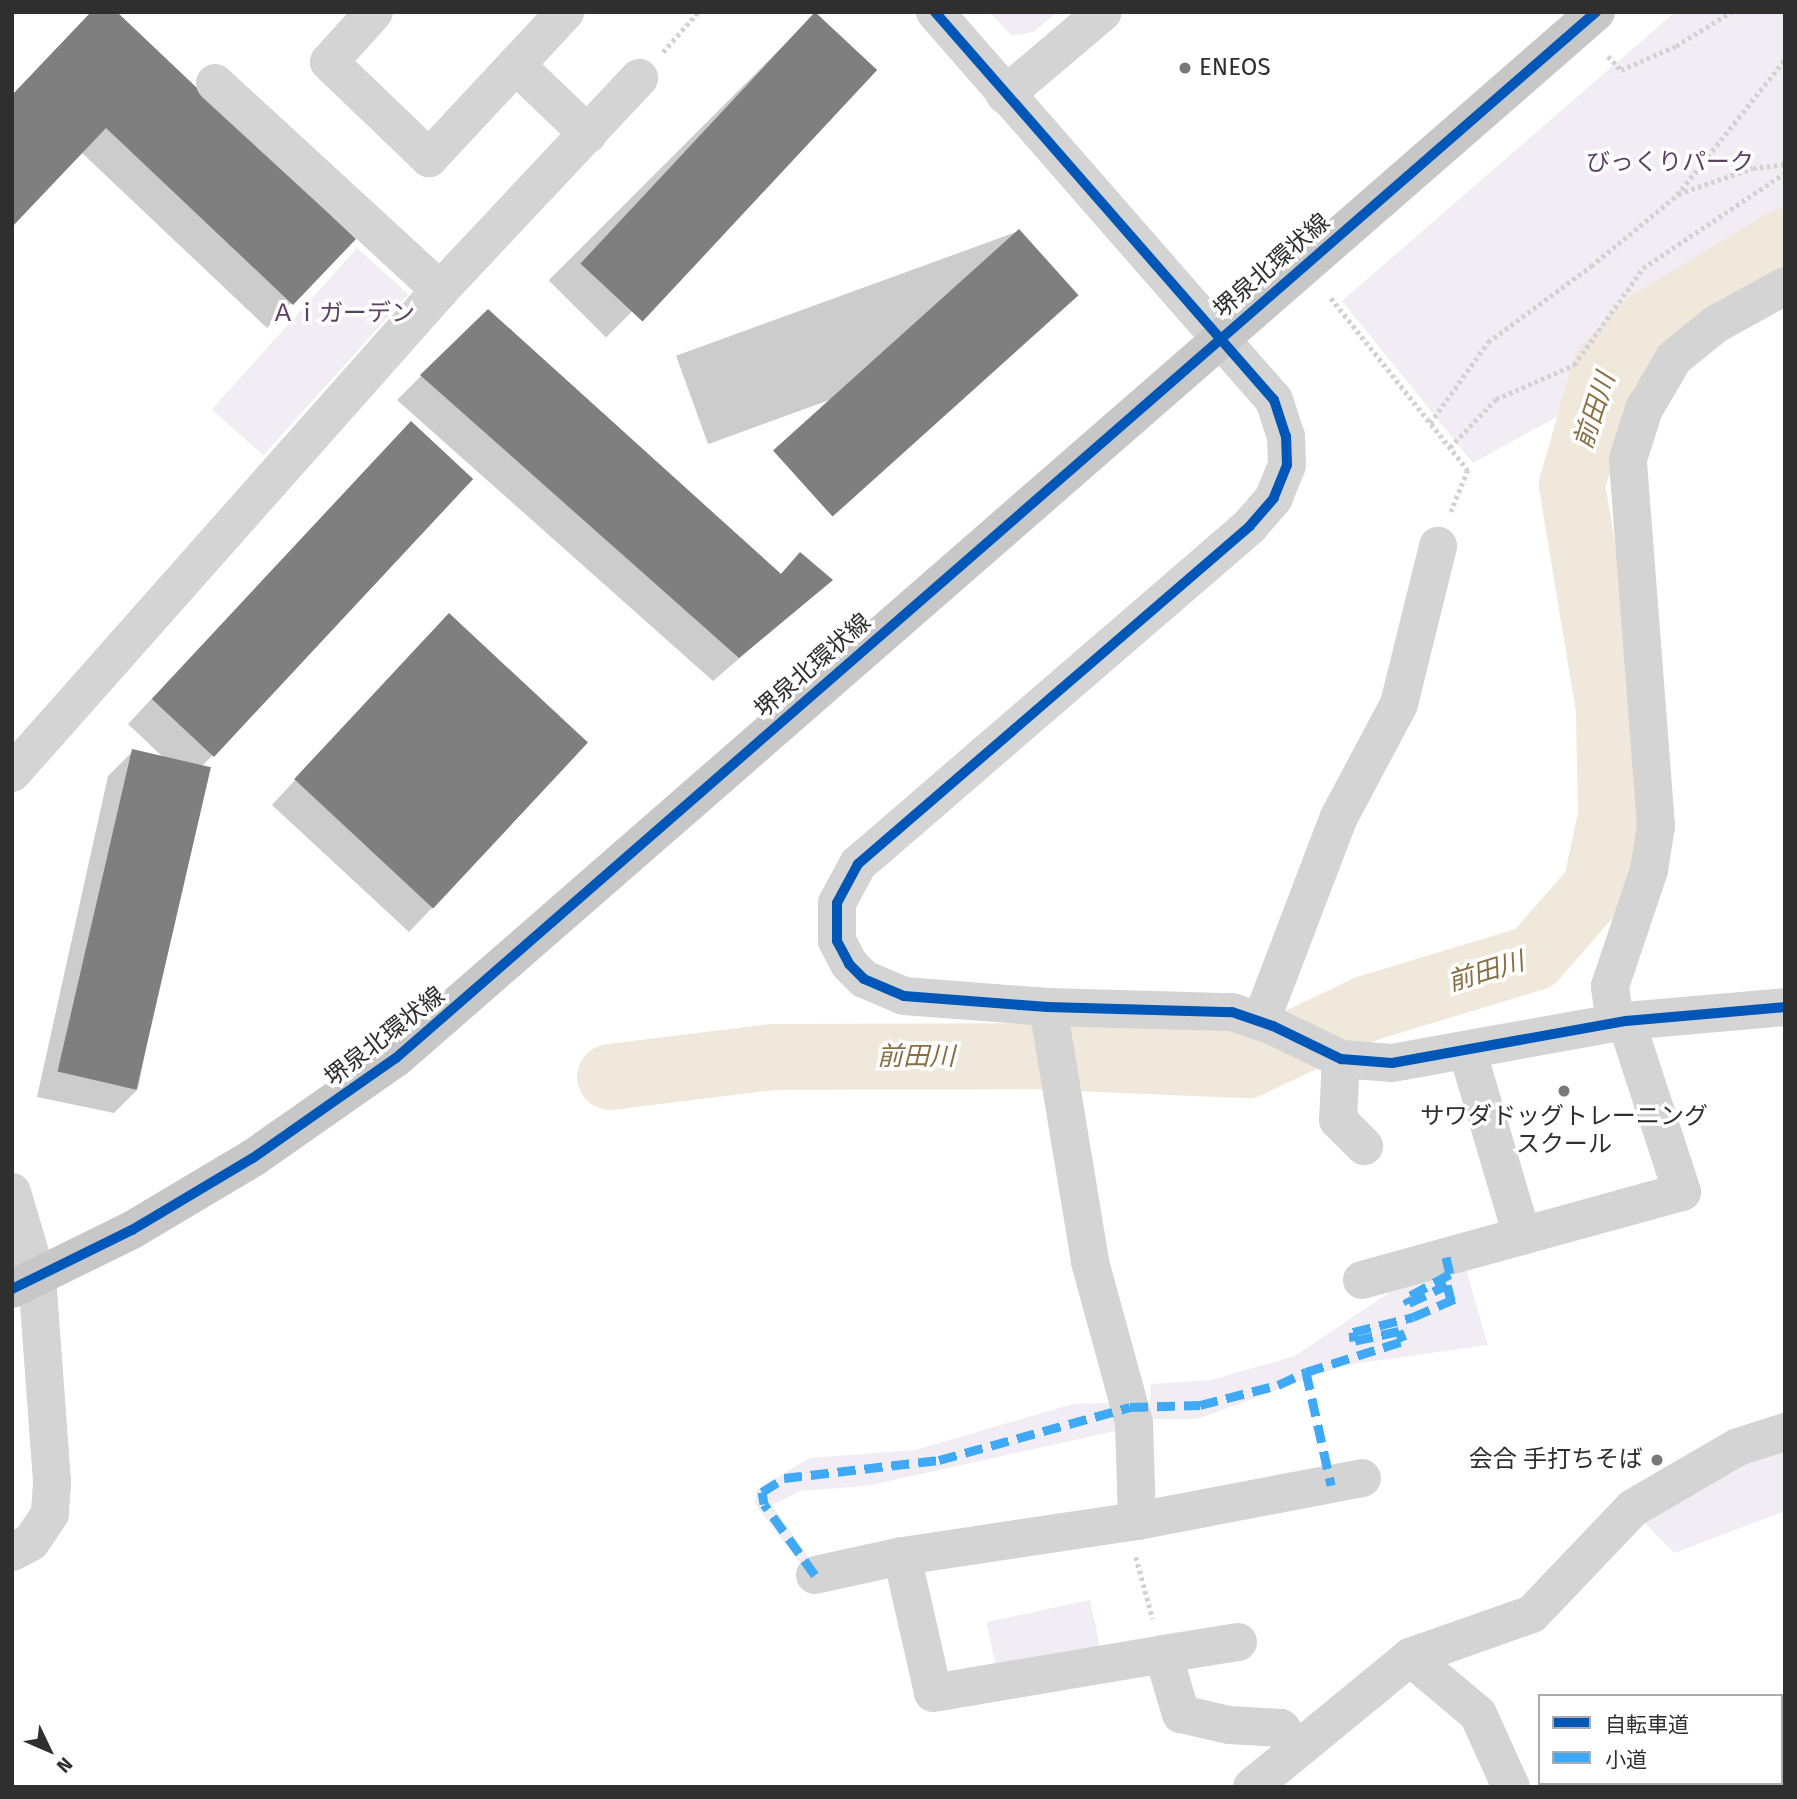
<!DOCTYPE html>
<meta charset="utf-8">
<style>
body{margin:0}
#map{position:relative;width:1797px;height:1799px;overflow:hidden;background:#fff;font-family:"Fira Sans","Noto Sans JP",sans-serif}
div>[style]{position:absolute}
.green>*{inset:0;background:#f2edf4;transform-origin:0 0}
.shadow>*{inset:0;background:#0003;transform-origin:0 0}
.river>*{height:66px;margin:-33px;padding:0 33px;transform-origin:33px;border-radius:33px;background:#f0e8db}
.building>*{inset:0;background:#7f7f7f;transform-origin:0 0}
.path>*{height:4.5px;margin-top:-2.25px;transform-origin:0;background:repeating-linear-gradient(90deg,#d2d2d2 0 3.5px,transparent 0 7px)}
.minor>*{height:38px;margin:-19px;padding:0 19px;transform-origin:19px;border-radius:19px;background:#d4d4d4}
.major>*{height:38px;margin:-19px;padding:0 19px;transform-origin:19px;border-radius:19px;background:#c7c7c7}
.quiet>*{height:9px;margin-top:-4.5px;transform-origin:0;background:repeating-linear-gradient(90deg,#3fa9f5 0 18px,transparent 0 27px)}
.cycleway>*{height:10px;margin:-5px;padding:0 5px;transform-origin:5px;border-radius:5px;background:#0057b8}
.dots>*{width:19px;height:19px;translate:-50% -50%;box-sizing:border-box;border:4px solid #fff;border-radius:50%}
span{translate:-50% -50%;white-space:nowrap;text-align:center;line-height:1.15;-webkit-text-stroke:7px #fff;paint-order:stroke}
.poi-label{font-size:24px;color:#2f2f2f}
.left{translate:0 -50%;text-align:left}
.right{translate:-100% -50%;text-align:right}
.park-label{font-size:24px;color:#5e4066}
.street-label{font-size:24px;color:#2f2f2f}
.water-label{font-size:26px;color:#897044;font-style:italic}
.frame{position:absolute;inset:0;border:14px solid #2f2f2f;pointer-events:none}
.legend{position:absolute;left:1538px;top:1694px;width:245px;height:91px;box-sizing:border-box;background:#fff;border:2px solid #acacac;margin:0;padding:9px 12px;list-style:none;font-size:21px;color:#2f2f2f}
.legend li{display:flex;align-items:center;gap:14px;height:35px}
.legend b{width:35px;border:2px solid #acacac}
.north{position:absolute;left:14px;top:1715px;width:70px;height:70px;-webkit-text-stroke:5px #fff;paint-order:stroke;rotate:134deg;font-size:19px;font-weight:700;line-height:28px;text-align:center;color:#2f2f2f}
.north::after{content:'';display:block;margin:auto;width:24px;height:32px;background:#2f2f2f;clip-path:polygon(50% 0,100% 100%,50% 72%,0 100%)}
</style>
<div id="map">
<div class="green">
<div style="clip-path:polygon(989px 12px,1058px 12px,1033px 32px,1012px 36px)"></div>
<div style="clip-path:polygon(1675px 12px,1785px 12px,1785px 224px,1655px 301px,1603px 349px,1571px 409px,1473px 463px,1342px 301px)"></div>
<div style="left:357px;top:248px;width:69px;height:217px;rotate:42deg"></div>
<div style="clip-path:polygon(1465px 1266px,1488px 1345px,1345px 1365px,1197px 1419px,1149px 1419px,1151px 1384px,1211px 1380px,1295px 1356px,1403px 1283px)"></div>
<div style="clip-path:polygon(1111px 1403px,1120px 1430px,866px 1486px,800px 1491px,772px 1505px,814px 1565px,806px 1571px,755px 1504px,757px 1489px,810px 1458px,915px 1450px,1073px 1404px)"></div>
<div style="clip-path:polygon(1785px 1448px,1785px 1511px,1674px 1553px,1644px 1522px,1704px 1480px)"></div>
<div style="left:1090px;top:1600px;width:47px;height:106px;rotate:78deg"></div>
</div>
<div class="shadow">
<div style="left:816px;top:13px;width:81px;height:378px;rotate:45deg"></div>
<div style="clip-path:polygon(80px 26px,353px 239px,267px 328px,81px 152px)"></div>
<div style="left:1019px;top:231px;width:94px;height:365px;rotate:70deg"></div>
<div style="clip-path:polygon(421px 376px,780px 575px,800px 554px,831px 580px,713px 681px,397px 400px)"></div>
<div style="clip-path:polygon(386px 448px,212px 756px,202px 766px,138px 1089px,114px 1113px,37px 1097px,108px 776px,133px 751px,164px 758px,128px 724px)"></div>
<div style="clip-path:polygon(425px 639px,433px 907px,409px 932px,272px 805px)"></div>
</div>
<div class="river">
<div style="left:610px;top:1077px;width:165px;rotate:-7deg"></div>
<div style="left:774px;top:1057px;width:255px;rotate:-0.2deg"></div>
<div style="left:1029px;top:1056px;width:219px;rotate:2.4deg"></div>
<div style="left:1248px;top:1065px;width:133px;rotate:-25.4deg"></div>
<div style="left:1368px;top:1008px;width:173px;rotate:-16.8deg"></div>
<div style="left:1534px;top:958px;width:94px;rotate:-48.9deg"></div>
<div style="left:1596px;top:887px;width:73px;rotate:-78.1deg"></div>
<div style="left:1611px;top:816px;width:107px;rotate:-91.1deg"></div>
<div style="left:1609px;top:709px;width:227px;rotate:-99.4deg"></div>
<div style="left:1572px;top:485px;width:121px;rotate:-74.1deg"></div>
<div style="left:1605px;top:369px;width:62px;rotate:-46.3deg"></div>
<div style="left:1648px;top:324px;width:160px;rotate:-31.2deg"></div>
</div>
<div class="building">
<div style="clip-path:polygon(91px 12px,117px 12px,356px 239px,293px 305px,106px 128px,12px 227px,12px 95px)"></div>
<div style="left:815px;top:12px;width:85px;height:344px;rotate:43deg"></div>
<div style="left:1019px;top:229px;width:89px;height:331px;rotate:48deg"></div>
<div style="clip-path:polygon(488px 309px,781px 574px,800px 552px,833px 580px,739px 658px,420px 375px)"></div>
<div style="left:411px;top:421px;width:85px;height:380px;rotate:43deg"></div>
<div style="left:449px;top:613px;width:190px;height:227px;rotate:43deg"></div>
<div style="left:132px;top:749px;width:81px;height:331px;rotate:13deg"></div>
</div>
<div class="path">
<div style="left:663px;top:52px;width:53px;rotate:-48.8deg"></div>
<div style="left:1608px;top:56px;width:19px;rotate:47deg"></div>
<div style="left:1621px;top:70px;width:60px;rotate:-23.6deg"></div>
<div style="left:1676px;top:46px;width:65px;rotate:-31.7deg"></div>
<div style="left:1678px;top:194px;width:79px;rotate:-19.1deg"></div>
<div style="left:1753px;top:168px;width:32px;rotate:-7deg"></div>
<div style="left:1331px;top:298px;width:220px;rotate:51.5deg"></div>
<div style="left:1468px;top:470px;width:45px;rotate:112deg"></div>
<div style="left:1430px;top:423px;width:100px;rotate:-54.4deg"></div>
<div style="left:1488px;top:342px;width:128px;rotate:-36.4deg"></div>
<div style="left:1591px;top:266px;width:112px;rotate:-39.5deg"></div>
<div style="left:1677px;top:195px;width:174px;rotate:-51.5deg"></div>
<div style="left:1450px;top:447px;width:66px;rotate:-46.2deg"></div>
<div style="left:1496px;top:399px;width:85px;rotate:-23.6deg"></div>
<div style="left:1574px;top:365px;width:119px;rotate:-54.6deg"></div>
<div style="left:1643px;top:268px;width:171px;rotate:-33.8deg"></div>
<div style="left:1136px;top:1557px;width:64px;rotate:74.7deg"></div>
</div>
<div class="minor">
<div style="left:374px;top:12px;width:67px;rotate:132deg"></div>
<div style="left:329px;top:62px;width:139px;rotate:43.8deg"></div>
<div style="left:429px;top:158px;width:200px;rotate:-47deg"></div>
<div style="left:935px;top:12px;width:515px;rotate:48.86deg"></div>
<div style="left:1274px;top:400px;width:38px;rotate:72deg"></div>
<div style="left:1286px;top:436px;width:29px;rotate:88deg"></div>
<div style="left:1287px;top:465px;width:35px;rotate:112deg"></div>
<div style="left:1274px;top:498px;width:37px;rotate:131deg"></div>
<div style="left:1250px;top:526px;width:518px;rotate:139.23deg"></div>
<div style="left:858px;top:864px;width:44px;rotate:118.3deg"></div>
<div style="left:837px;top:903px;width:38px;rotate:90deg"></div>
<div style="left:837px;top:941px;width:26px;rotate:62deg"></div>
<div style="left:849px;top:964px;width:21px;rotate:45deg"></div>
<div style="left:864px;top:979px;width:43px;rotate:23deg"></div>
<div style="left:904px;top:996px;width:144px;rotate:4.4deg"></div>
<div style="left:1048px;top:1007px;width:184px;rotate:1.6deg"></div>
<div style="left:1232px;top:1012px;width:43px;rotate:18.9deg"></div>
<div style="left:1273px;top:1026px;width:76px;rotate:25.9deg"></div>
<div style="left:1341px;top:1059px;width:51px;rotate:4.5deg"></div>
<div style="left:1392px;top:1063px;width:238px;rotate:-10.2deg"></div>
<div style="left:1626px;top:1021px;width:160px;rotate:-5deg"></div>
<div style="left:516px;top:65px;width:100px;rotate:43.8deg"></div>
<div style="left:215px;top:83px;width:306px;rotate:42.6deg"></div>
<div style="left:1005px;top:95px;width:128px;rotate:-40.3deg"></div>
<div style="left:12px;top:773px;width:645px;rotate:-48.45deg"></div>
<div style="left:440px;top:290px;width:291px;rotate:-46.8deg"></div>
<div style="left:1048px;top:1007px;width:258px;rotate:80.6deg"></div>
<div style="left:1090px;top:1262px;width:167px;rotate:74.7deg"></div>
<div style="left:1134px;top:1423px;width:98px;rotate:88.2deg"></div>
<div style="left:1137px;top:1521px;width:238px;rotate:171.5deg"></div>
<div style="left:902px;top:1556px;width:140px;rotate:77.2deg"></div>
<div style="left:933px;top:1693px;width:233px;rotate:-9.6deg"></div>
<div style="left:1163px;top:1654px;width:63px;rotate:73.3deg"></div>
<div style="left:1181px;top:1714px;width:49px;rotate:12.9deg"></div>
<div style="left:1229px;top:1725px;width:52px;rotate:3.3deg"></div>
<div style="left:1281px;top:1728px;width:26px;rotate:54deg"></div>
<div style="left:1261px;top:1021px;width:218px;rotate:-69.1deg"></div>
<div style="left:1339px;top:817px;width:128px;rotate:-62deg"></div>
<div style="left:1399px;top:704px;width:163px;rotate:-76.1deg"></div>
<div style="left:1615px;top:1023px;width:37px;rotate:-98deg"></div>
<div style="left:1610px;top:986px;width:122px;rotate:-71.4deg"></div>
<div style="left:1649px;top:870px;width:45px;rotate:-81deg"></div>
<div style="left:1656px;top:826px;width:368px;rotate:-94.4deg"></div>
<div style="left:1628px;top:459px;width:52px;rotate:-72.3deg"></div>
<div style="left:1644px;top:409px;width:59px;rotate:-59.5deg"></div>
<div style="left:1674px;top:358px;width:54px;rotate:-39deg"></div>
<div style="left:1716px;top:324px;width:79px;rotate:-28.8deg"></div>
<div style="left:1467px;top:1050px;width:194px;rotate:73.5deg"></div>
<div style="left:1341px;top:1059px;width:61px;rotate:92.8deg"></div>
<div style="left:1338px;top:1120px;width:37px;rotate:45deg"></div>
<div style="left:12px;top:1192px;width:89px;rotate:73.6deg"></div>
<div style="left:37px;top:1277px;width:207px;rotate:85.8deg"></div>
<div style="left:52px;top:1483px;width:31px;rotate:94deg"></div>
<div style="left:50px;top:1514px;width:34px;rotate:124deg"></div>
<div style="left:31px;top:1542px;width:21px;rotate:152deg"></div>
<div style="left:1362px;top:1280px;width:332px;rotate:-15.4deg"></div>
<div style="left:1682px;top:1192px;width:180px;rotate:-108.1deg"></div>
<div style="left:1137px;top:1521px;width:229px;rotate:-10.8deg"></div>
<div style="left:815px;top:1575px;width:89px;rotate:-12.3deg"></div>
<div style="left:1163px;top:1654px;width:76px;rotate:-9.1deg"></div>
<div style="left:1410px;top:1657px;width:89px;rotate:40deg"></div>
<div style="left:1478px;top:1714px;width:80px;rotate:65.7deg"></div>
<div style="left:1252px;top:1787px;width:205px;rotate:-39.4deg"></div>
<div style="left:1410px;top:1657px;width:129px;rotate:-19.4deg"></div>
<div style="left:1532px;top:1614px;width:146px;rotate:-46.4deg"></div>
<div style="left:1633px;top:1508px;width:121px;rotate:-30.2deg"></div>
<div style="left:1738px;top:1447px;width:49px;rotate:-17.7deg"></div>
</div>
<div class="major">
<div style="left:12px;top:1289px;width:134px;rotate:-26.2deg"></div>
<div style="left:132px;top:1230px;width:141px;rotate:-30.8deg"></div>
<div style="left:253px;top:1158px;width:174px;rotate:-35deg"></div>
<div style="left:396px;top:1058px;width:1592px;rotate:-41.08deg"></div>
</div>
<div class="quiet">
<div style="left:1446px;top:1257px;width:17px;rotate:77deg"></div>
<div style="left:1450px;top:1274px;width:50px;rotate:151.4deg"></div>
<div style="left:1406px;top:1298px;width:6px;rotate:59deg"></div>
<div style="left:1409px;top:1303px;width:42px;rotate:-25.3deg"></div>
<div style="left:1447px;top:1285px;width:16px;rotate:75deg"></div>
<div style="left:1306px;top:1372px;width:102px;rotate:-17.7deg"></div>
<div style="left:1403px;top:1341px;width:11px;rotate:-112deg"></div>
<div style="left:1399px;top:1331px;width:46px;rotate:167.5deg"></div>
<div style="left:1354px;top:1341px;width:9px;rotate:-96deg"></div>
<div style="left:1353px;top:1332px;width:62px;rotate:-14deg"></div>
<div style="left:1413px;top:1317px;width:47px;rotate:-23.8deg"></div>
<div style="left:815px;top:1575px;width:87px;rotate:-125.7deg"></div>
<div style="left:764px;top:1504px;width:12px;rotate:-99deg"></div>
<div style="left:762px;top:1492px;width:26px;rotate:-32deg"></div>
<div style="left:784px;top:1478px;width:156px;rotate:-6.6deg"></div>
<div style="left:939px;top:1460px;width:198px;rotate:-15.5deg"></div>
<div style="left:1130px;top:1407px;width:70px;rotate:-1.6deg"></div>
<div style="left:1200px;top:1405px;width:81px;rotate:-14.4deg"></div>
<div style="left:1278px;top:1385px;width:31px;rotate:-25deg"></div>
<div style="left:1306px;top:1372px;width:116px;rotate:77.5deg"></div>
</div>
<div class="cycleway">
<div style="left:935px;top:12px;width:515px;rotate:48.86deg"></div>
<div style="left:1274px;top:400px;width:38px;rotate:72deg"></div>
<div style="left:1286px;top:436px;width:29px;rotate:88deg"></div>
<div style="left:1287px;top:465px;width:35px;rotate:112deg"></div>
<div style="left:1274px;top:498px;width:37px;rotate:131deg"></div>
<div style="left:1250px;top:526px;width:518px;rotate:139.23deg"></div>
<div style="left:858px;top:864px;width:44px;rotate:118.3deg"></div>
<div style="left:837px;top:903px;width:38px;rotate:90deg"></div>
<div style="left:837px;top:941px;width:26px;rotate:62deg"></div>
<div style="left:849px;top:964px;width:21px;rotate:45deg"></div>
<div style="left:864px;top:979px;width:43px;rotate:23deg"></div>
<div style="left:904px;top:996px;width:144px;rotate:4.4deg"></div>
<div style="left:1048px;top:1007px;width:184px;rotate:1.6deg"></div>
<div style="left:1232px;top:1012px;width:43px;rotate:18.9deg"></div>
<div style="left:1273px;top:1026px;width:76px;rotate:25.9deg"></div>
<div style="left:1341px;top:1059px;width:51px;rotate:4.5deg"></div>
<div style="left:1392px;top:1063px;width:238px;rotate:-10.2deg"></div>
<div style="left:1626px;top:1021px;width:160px;rotate:-5deg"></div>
<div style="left:12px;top:1289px;width:134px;rotate:-26.2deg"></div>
<div style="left:132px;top:1230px;width:141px;rotate:-30.8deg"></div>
<div style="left:253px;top:1158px;width:174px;rotate:-35deg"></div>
<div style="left:396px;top:1058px;width:1592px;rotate:-41.08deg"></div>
</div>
<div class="dots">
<div style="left:1185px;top:68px;background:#787878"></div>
<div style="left:1564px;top:1091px;background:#787878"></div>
<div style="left:1657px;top:1460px;background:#787878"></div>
</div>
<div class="poi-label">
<span class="left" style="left:1199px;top:68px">ENEOS</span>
<span style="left:1564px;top:1131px">サワダドッグトレーニング<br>スクール</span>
<span class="right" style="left:1643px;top:1460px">会合 手打ちそば</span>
</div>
<div class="park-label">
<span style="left:1670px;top:163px">びっくりパーク</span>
<span style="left:343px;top:314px">Ａｉガーデン</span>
</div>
<div class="street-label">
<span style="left:1272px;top:266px;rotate:-41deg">堺泉北環状線</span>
<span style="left:813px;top:666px;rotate:-41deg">堺泉北環状線</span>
<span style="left:385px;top:1037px;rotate:-38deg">堺泉北環状線</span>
</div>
<div class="water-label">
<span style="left:1595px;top:411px;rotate:-72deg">前田川</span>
<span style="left:1486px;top:972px;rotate:-17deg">前田川</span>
<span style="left:916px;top:1057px">前田川</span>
</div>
<div class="frame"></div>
<ul class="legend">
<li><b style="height:9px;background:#0057b8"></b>自転車道</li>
<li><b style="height:9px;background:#3fa9f5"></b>小道</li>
</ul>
<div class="north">N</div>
</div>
